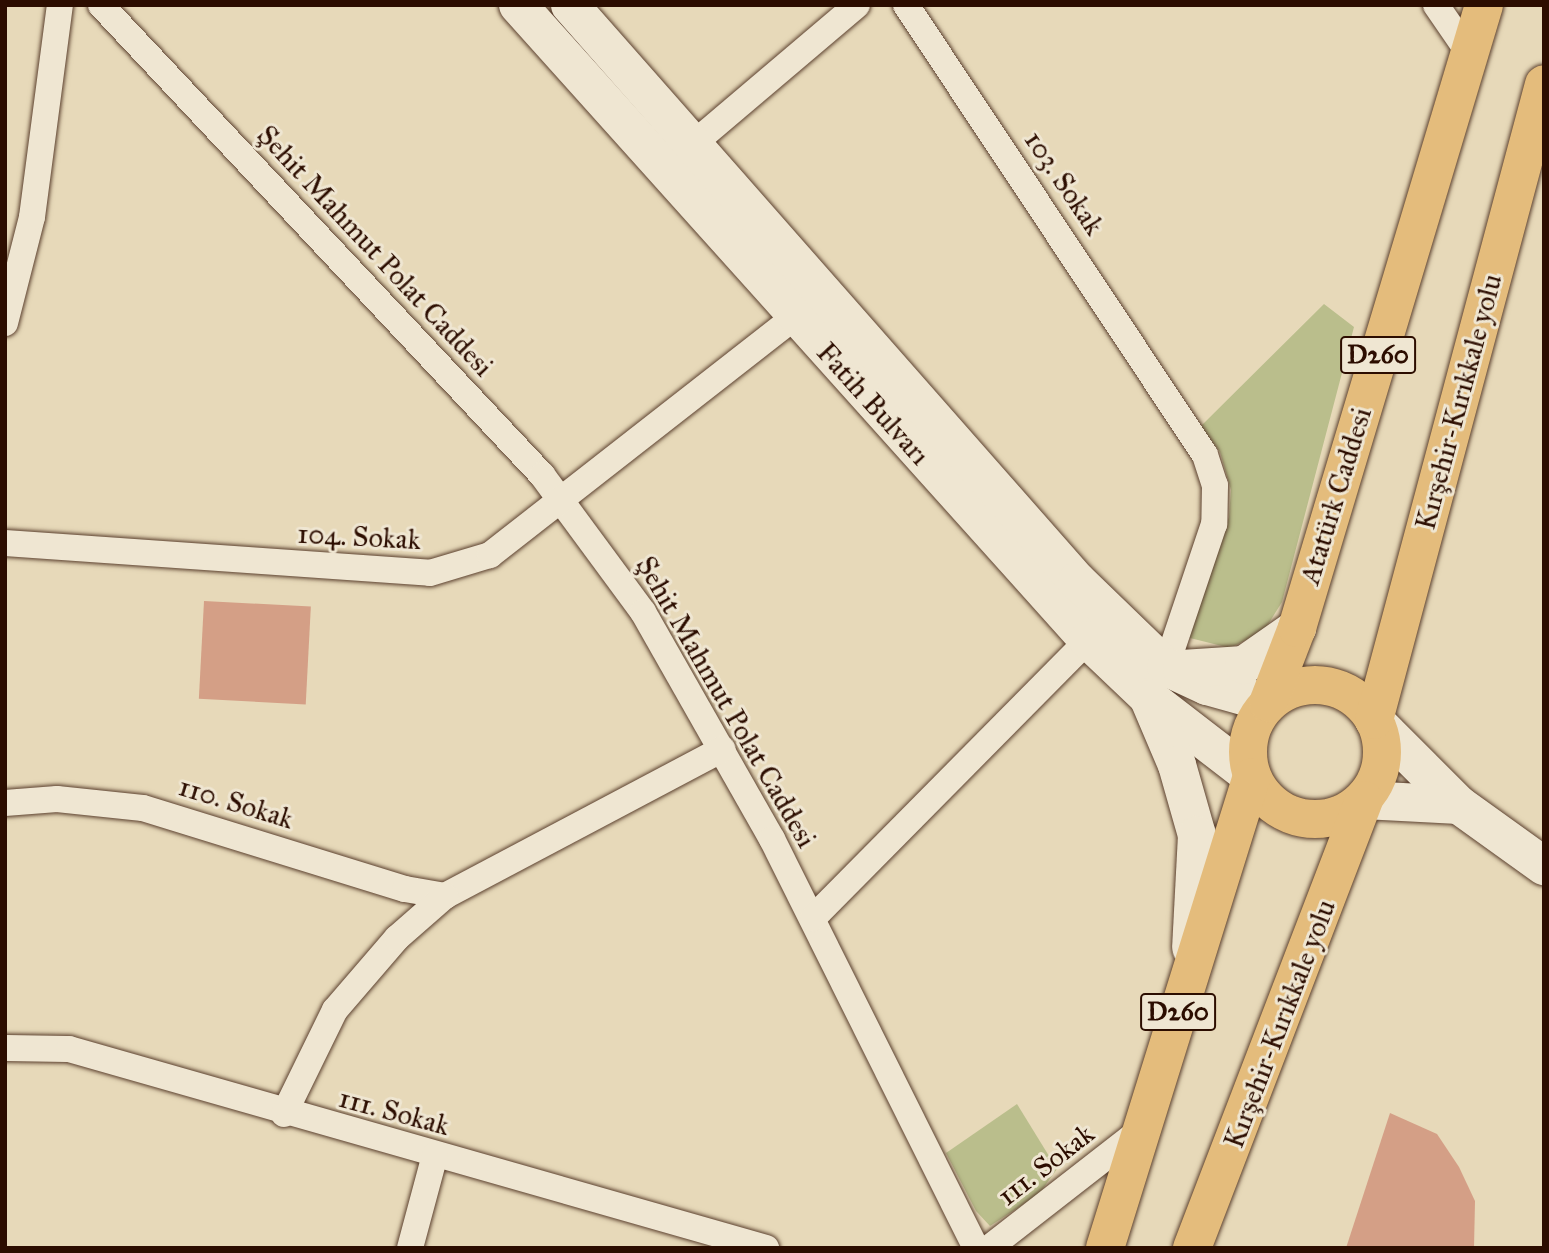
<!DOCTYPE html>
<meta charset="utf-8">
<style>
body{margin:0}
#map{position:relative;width:1549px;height:1253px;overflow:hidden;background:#e7d9b9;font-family:"IM FELL Great Primer",serif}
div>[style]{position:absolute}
.green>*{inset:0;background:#babe8c}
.building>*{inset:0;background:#d49f86;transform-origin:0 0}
.roads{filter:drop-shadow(0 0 2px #5b402e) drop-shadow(0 0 2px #5b402e)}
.street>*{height:26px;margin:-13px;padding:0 13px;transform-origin:13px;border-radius:13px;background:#efe6d2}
.secondary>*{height:38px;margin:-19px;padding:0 19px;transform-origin:19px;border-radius:19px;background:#efe6d2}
.highway>*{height:38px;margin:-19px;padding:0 19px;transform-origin:19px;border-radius:19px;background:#e4bc7c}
.highway>.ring{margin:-19px;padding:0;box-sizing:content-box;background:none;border:38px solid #e4bc7c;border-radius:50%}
span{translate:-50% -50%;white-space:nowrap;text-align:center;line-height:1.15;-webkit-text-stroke:6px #efe6d2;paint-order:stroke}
.shield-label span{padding:2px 5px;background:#efe6d2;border:2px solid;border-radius:5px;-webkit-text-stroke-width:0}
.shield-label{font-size:26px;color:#2c0d00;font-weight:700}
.street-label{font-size:28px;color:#2c0d00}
.frame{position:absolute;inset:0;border:7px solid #2c0d00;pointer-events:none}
</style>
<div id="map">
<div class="green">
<div style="clip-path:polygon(1324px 304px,1354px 327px,1282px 602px,1264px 631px,1230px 648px,1182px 636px,1229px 517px,1231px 490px,1220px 452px,1201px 426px)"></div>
<div style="clip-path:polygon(1017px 1104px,1057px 1169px,1039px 1194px,990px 1226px,976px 1211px,946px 1153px)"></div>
</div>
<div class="building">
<div style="left:204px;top:601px;width:107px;height:98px;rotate:3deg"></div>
<div style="clip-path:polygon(1390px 1113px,1437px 1134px,1459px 1167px,1475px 1201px,1474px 1248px,1346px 1248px)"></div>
</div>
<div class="roads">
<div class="street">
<div style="left:101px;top:5px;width:645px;rotate:46.82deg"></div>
<div style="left:542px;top:475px;width:170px;rotate:53.6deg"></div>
<div style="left:643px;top:612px;width:261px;rotate:60.4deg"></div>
<div style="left:772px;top:839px;width:457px;rotate:63.5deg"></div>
<div style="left:906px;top:5px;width:540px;rotate:56.4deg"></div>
<div style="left:1205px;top:455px;width:32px;rotate:72deg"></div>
<div style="left:1215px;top:485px;width:39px;rotate:91deg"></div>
<div style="left:1214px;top:524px;width:151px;rotate:108.6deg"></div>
<div style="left:1436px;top:5px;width:58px;rotate:55.5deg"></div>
<div style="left:692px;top:145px;width:216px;rotate:-40.3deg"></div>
<div style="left:5px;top:323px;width:109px;rotate:-75.7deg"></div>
<div style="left:32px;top:217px;width:214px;rotate:-82.5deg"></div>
<div style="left:5px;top:543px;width:426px;rotate:4deg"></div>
<div style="left:430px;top:573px;width:63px;rotate:-16.7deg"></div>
<div style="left:490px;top:555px;width:387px;rotate:-38deg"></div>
<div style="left:5px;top:803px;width:52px;rotate:-4.4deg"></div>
<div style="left:57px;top:799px;width:86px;rotate:6deg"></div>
<div style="left:143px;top:808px;width:274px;rotate:17.2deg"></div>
<div style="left:405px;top:889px;width:41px;rotate:9.9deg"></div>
<div style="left:445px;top:896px;width:314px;rotate:-27.9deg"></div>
<div style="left:813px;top:918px;width:391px;rotate:-45.3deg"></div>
<div style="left:5px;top:1048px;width:64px;rotate:0.9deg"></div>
<div style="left:69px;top:1049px;width:725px;rotate:15.93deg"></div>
<div style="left:284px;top:1114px;width:116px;rotate:-63.9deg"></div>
<div style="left:335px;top:1010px;width:95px;rotate:-49.3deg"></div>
<div style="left:397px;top:938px;width:64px;rotate:-41.2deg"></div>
<div style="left:410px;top:1248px;width:96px;rotate:-75deg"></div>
<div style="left:989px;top:1248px;width:194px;rotate:-37.9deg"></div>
</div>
<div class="secondary">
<div style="left:518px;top:5px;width:853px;rotate:48.09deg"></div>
<div style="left:1088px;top:640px;width:83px;rotate:43.5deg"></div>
<div style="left:1148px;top:697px;width:131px;rotate:37.6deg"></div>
<div style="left:570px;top:5px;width:767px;rotate:48.65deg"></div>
<div style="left:1077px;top:581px;width:124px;rotate:44deg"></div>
<div style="left:1166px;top:667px;width:45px;rotate:24.9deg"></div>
<div style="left:1207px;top:686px;width:63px;rotate:15.6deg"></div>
<div style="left:1182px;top:669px;width:62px;rotate:-3.7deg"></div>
<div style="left:1244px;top:665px;width:65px;rotate:-34.9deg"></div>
<div style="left:1149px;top:699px;width:72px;rotate:67deg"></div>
<div style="left:1177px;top:765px;width:73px;rotate:74.1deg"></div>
<div style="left:1197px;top:835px;width:113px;rotate:93deg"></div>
<div style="left:1374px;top:720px;width:120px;rotate:45deg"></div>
<div style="left:1459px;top:805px;width:105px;rotate:35.7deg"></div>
<div style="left:1364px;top:800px;width:95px;rotate:3deg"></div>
</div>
<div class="highway">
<div class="ring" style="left:1248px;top:685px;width:96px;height:96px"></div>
<div style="left:1268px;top:703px;width:80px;rotate:-68.9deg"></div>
<div style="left:1297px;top:628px;width:650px;rotate:-73.29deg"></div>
<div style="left:1374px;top:720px;width:658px;rotate:-75.03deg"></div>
<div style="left:1105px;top:1248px;width:493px;rotate:-72.7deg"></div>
<div style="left:1192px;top:1248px;width:480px;rotate:-69deg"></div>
</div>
</div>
<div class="shield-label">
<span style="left:1378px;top:355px">D260</span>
<span style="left:1178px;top:1012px">D260</span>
</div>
<div class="street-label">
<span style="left:1064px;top:183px;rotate:56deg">103. Sokak</span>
<span style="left:375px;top:251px;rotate:47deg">Şehit Mahmut Polat Caddesi</span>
<span style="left:1459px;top:402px;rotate:-75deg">Kırşehir-Kırıkkale yolu</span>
<span style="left:873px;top:404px;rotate:48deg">Fatih Bulvarı</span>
<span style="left:1336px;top:496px;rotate:-73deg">Atatürk Caddesi</span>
<span style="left:359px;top:537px;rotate:3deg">104. Sokak</span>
<span style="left:726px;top:702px;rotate:60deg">Şehit Mahmut Polat Caddesi</span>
<span style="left:236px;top:803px;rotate:17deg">110. Sokak</span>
<span style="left:1280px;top:1024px;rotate:-69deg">Kırşehir-Kırıkkale yolu</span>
<span style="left:394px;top:1112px;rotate:15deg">111. Sokak</span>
<span style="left:1046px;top:1165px;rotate:-38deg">111. Sokak</span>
</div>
<div class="frame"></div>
</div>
